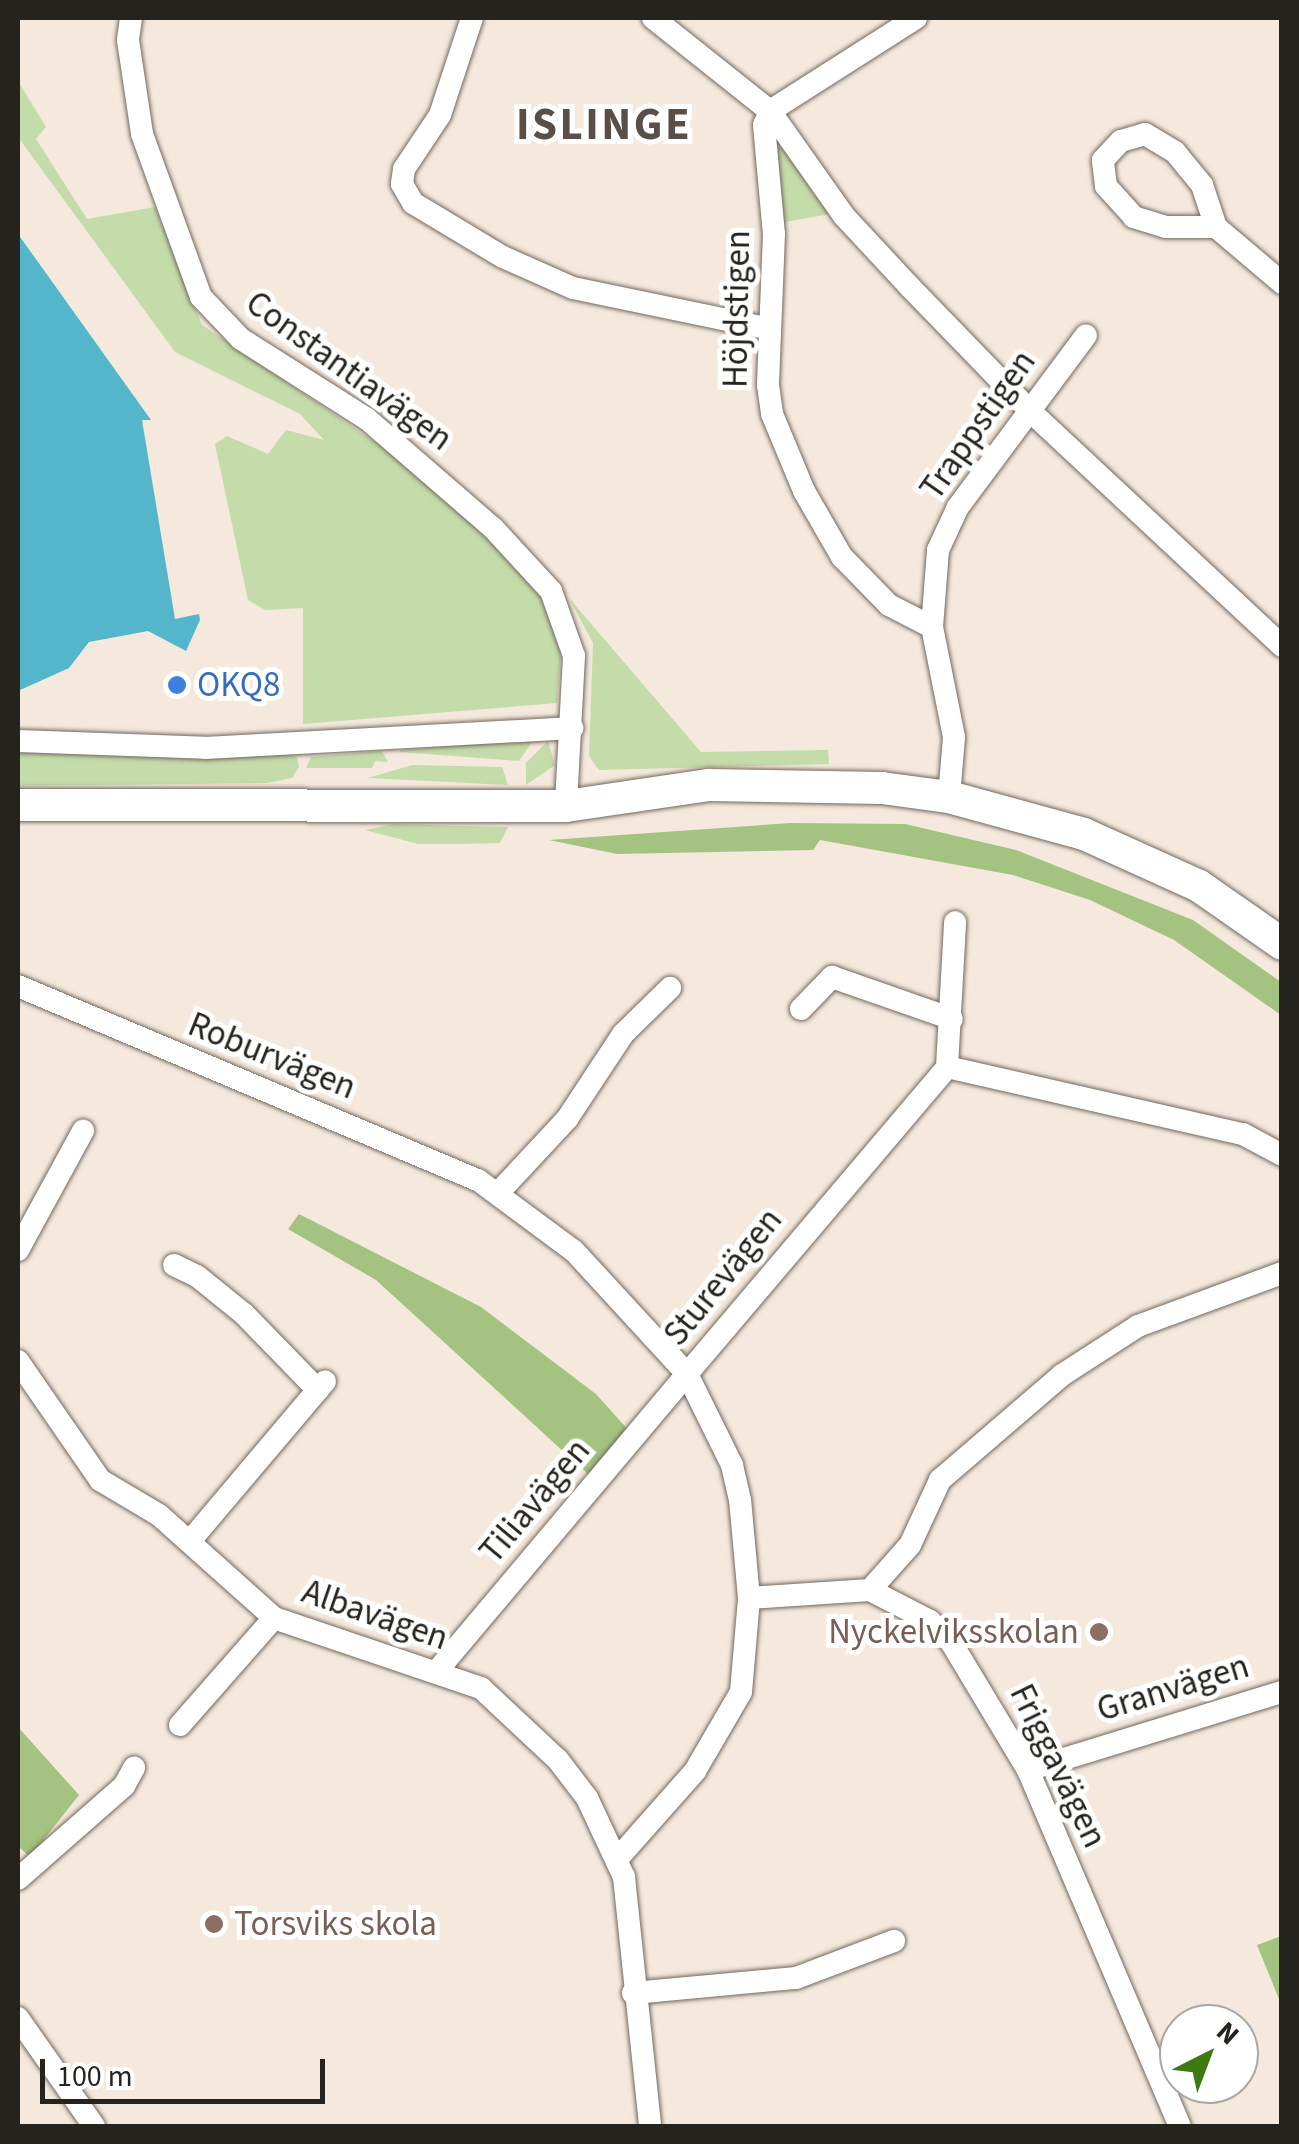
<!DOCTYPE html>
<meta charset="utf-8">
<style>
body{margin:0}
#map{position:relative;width:1299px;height:2144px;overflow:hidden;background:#f5e9dd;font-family:"Source Sans 3",sans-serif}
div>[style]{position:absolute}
.green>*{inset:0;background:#c4dca9}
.forest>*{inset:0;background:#a4c280}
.water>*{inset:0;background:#54b6ca}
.roads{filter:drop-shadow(0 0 2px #73685e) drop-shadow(0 0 2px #73685e)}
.minor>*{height:22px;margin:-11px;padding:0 11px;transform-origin:11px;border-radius:11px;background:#fff}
.secondary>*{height:32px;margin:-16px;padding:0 16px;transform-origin:16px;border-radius:16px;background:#fff}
.dots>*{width:28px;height:28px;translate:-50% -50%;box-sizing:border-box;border:5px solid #fff;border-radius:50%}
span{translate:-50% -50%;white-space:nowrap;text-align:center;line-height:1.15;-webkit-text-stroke:10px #fff;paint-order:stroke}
.street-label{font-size:35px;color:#26221e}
.shop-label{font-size:35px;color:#366cbe}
.left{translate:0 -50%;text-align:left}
.education-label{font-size:35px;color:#785e54}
.right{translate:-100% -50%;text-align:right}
.district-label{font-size:45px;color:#594f46;font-weight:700;letter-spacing:2.5px}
.frame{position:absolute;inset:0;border:20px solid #26221e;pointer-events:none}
.north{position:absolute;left:1159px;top:2004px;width:100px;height:100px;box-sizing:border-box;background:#fff;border:2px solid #a8a7a5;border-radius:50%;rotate:42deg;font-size:28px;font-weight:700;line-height:40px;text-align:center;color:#26221e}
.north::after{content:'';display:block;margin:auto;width:35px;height:45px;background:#3d7a14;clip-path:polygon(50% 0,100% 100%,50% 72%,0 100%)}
.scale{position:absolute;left:40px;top:2059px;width:285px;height:45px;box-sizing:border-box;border:5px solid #26221e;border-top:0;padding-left:12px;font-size:30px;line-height:35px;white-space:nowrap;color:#26221e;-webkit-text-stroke:8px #fff;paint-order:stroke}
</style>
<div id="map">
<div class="green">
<div style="clip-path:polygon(18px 81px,46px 127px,36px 139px,87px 219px,155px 207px,202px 325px,413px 468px,507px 547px,545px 593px,562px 636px,557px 703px,303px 724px,303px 608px,265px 610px,248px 600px,215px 444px,227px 436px,268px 454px,286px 430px,324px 440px,300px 414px,175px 352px,18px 137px)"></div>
<div style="clip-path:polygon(771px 148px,786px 148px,830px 214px,780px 223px)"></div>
<div style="clip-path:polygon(569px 598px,701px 752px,828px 750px,829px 764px,599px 770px,589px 756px,593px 643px)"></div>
<div style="clip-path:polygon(534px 739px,519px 761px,399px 752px,402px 750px)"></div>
<div style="clip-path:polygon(548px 741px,555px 765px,526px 785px,526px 763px)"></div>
<div style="clip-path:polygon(18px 749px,289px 754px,297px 757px,299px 767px,292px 778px,267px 783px,18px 786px)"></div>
<div style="clip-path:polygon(382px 751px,388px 762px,375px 761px,372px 768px,306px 768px,311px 757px)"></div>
<div style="clip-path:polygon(412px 765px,502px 767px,508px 785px,368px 778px)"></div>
<div style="clip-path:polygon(395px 824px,460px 826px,508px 827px,500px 843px,461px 844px,418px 844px,365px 830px)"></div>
</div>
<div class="forest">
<div style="clip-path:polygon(791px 823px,905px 824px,1016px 850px,1193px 920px,1281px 982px,1281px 1015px,1174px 940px,1090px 900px,1013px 875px,820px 840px,813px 850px,617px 854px,549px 840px)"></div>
<div style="clip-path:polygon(299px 1214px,481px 1307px,596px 1394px,630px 1432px,588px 1474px,376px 1280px,288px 1229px)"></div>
<div style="clip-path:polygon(18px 1727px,79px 1795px,30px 1857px,18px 1846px)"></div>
<div style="clip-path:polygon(1281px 1936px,1282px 1936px,1281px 2004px,1257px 1945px)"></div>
</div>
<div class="water">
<div style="clip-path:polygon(18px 234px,151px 420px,142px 420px,175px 619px,199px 614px,200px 620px,186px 651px,148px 631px,89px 642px,69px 668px,18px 691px)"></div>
</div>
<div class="roads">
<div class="minor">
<div style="left:131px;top:18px;width:22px;rotate:98deg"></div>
<div style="left:128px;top:40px;width:95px;rotate:81.5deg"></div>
<div style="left:142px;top:134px;width:173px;rotate:70.1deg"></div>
<div style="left:201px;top:297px;width:58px;rotate:46.4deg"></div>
<div style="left:241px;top:339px;width:149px;rotate:32.4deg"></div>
<div style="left:367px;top:419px;width:167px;rotate:40.9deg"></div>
<div style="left:493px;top:528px;width:86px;rotate:47.4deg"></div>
<div style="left:551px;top:591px;width:69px;rotate:70.5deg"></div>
<div style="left:574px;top:656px;width:150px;rotate:93.1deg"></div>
<div style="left:472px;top:18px;width:102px;rotate:108.3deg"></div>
<div style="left:440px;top:115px;width:65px;rotate:123.7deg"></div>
<div style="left:404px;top:169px;width:15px;rotate:98deg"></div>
<div style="left:402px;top:184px;width:22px;rotate:60deg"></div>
<div style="left:413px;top:203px;width:105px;rotate:31deg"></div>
<div style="left:503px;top:257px;width:77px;rotate:23.9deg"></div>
<div style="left:573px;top:288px;width:198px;rotate:11.7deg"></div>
<div style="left:653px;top:18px;width:149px;rotate:38.5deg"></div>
<div style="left:770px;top:111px;width:128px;rotate:54.8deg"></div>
<div style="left:844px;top:216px;width:96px;rotate:47.1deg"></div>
<div style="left:909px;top:286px;width:173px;rotate:45.9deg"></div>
<div style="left:1029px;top:410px;width:346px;rotate:43deg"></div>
<div style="left:916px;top:18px;width:173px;rotate:147.5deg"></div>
<div style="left:770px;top:111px;width:15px;rotate:113deg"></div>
<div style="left:764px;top:125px;width:109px;rotate:84.8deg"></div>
<div style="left:774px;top:234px;width:151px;rotate:92.3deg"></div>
<div style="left:768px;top:385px;width:29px;rotate:82deg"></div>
<div style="left:772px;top:414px;width:83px;rotate:67.4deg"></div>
<div style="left:804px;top:491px;width:76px;rotate:60.1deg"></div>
<div style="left:842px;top:557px;width:67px;rotate:45.6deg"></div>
<div style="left:889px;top:605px;width:48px;rotate:27.1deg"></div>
<div style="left:1145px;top:134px;width:35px;rotate:31deg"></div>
<div style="left:1175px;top:152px;width:43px;rotate:50.7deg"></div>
<div style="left:1202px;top:185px;width:44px;rotate:71.6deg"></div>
<div style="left:1216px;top:227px;width:50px;rotate:180deg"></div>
<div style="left:1166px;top:227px;width:34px;rotate:-163deg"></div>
<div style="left:1134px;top:217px;width:42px;rotate:-132.1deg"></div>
<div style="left:1106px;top:186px;width:26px;rotate:-97deg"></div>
<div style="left:1103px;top:160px;width:26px;rotate:-47deg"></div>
<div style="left:1121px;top:141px;width:25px;rotate:-16deg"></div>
<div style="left:1216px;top:227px;width:87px;rotate:40.3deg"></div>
<div style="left:18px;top:741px;width:187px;rotate:2.1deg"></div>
<div style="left:205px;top:748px;width:368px;rotate:-3.1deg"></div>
<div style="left:949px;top:797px;width:60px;rotate:-85.2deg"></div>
<div style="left:954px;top:737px;width:112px;rotate:-101.3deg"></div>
<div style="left:932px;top:627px;width:77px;rotate:-85.5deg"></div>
<div style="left:938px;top:550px;width:47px;rotate:-65.1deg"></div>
<div style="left:958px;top:507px;width:214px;rotate:-53.3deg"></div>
<div style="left:18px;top:986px;width:499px;rotate:22.9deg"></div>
<div style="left:478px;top:1180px;width:119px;rotate:36.5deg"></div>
<div style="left:574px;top:1251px;width:167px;rotate:47.4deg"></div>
<div style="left:687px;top:1374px;width:390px;rotate:130.1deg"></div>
<div style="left:801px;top:1009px;width:45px;rotate:-45.9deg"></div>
<div style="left:832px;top:977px;width:127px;rotate:19.3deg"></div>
<div style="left:947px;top:1067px;width:145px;rotate:-86.8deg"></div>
<div style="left:499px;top:1192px;width:100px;rotate:-47deg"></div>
<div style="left:567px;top:1119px;width:102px;rotate:-56.6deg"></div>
<div style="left:623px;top:1034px;width:66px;rotate:-44.4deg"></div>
<div style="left:18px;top:1250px;width:136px;rotate:-61.4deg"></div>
<div style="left:174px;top:1265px;width:25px;rotate:26deg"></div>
<div style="left:197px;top:1276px;width:60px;rotate:39deg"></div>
<div style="left:244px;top:1314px;width:106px;rotate:45.8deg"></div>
<div style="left:18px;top:1361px;width:145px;rotate:55.4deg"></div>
<div style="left:100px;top:1480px;width:69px;rotate:30.7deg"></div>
<div style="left:159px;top:1515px;width:154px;rotate:41.8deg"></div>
<div style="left:274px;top:1618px;width:219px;rotate:18.7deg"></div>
<div style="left:481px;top:1688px;width:105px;rotate:43.1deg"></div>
<div style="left:558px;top:1760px;width:48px;rotate:52.7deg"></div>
<div style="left:587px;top:1798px;width:87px;rotate:64.9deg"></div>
<div style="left:624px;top:1877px;width:250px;rotate:84deg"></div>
<div style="left:190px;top:1541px;width:209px;rotate:-49.8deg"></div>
<div style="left:870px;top:1590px;width:60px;rotate:-48.4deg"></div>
<div style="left:910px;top:1545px;width:72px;rotate:-65.2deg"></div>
<div style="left:940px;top:1480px;width:161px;rotate:-40.7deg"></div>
<div style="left:1062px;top:1375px;width:90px;rotate:-32.8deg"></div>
<div style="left:1138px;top:1326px;width:153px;rotate:-20.2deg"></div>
<div style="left:749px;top:1598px;width:121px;rotate:-3.8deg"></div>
<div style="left:870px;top:1590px;width:68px;rotate:27.3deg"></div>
<div style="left:930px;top:1621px;width:30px;rotate:45deg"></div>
<div style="left:951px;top:1642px;width:149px;rotate:59deg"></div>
<div style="left:1028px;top:1770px;width:387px;rotate:66.9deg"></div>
<div style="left:180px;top:1725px;width:142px;rotate:-48.7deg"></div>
<div style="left:1028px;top:1770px;width:266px;rotate:-17.1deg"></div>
<div style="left:619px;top:1857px;width:115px;rotate:-48.5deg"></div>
<div style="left:695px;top:1771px;width:91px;rotate:-59.8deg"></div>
<div style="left:741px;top:1692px;width:94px;rotate:-85.1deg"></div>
<div style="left:749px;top:1598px;width:98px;rotate:-95.2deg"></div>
<div style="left:740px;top:1500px;width:36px;rotate:-103deg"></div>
<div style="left:732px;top:1465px;width:102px;rotate:-116.3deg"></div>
<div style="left:687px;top:1374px;width:402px;rotate:-49.7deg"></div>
<div style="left:947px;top:1067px;width:303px;rotate:12.8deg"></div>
<div style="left:1243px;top:1134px;width:44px;rotate:28.3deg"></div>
<div style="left:18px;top:1879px;width:141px;rotate:-41.3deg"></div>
<div style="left:124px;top:1786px;width:21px;rotate:-61deg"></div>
<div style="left:633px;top:1993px;width:164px;rotate:-5.3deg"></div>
<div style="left:796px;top:1978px;width:105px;rotate:-20.7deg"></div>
<div style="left:18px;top:2018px;width:132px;rotate:54.9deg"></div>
</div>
<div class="secondary">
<div style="left:18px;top:805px;width:548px;rotate:0.1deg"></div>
<div style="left:566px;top:806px;width:145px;rotate:-8.4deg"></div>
<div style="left:709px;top:785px;width:173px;rotate:1deg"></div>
<div style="left:882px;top:788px;width:68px;rotate:7.7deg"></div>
<div style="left:949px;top:797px;width:140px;rotate:15.3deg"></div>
<div style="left:1084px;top:834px;width:126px;rotate:24.3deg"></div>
<div style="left:1199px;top:886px;width:101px;rotate:34.9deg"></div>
</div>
</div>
<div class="dots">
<div style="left:177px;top:685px;background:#3f7fe0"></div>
<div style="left:1099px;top:1632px;background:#8d6e63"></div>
<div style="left:214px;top:1924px;background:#8d6e63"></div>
</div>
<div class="street-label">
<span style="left:737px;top:309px;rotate:-89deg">Höjdstigen</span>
<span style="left:349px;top:371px;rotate:36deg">Constantiavägen</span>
<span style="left:978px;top:425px;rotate:-55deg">Trappstigen</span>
<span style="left:272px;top:1056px;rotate:22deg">Roburvägen</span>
<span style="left:723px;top:1277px;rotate:-51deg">Sturevägen</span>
<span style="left:535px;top:1501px;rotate:-50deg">Tiliavägen</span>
<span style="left:375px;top:1615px;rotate:19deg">Albavägen</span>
<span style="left:1173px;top:1688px;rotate:-17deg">Granvägen</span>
<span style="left:1058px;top:1766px;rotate:64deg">Friggavägen</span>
</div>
<div class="shop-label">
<span class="left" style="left:197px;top:685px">OKQ8</span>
</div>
<div class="education-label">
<span class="right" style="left:1079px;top:1632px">Nyckelviksskolan</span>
<span class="left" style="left:234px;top:1924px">Torsviks skola</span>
</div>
<div class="district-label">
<span style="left:604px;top:126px">ISLINGE</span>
</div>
<div class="frame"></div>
<div class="north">N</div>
<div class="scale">100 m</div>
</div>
